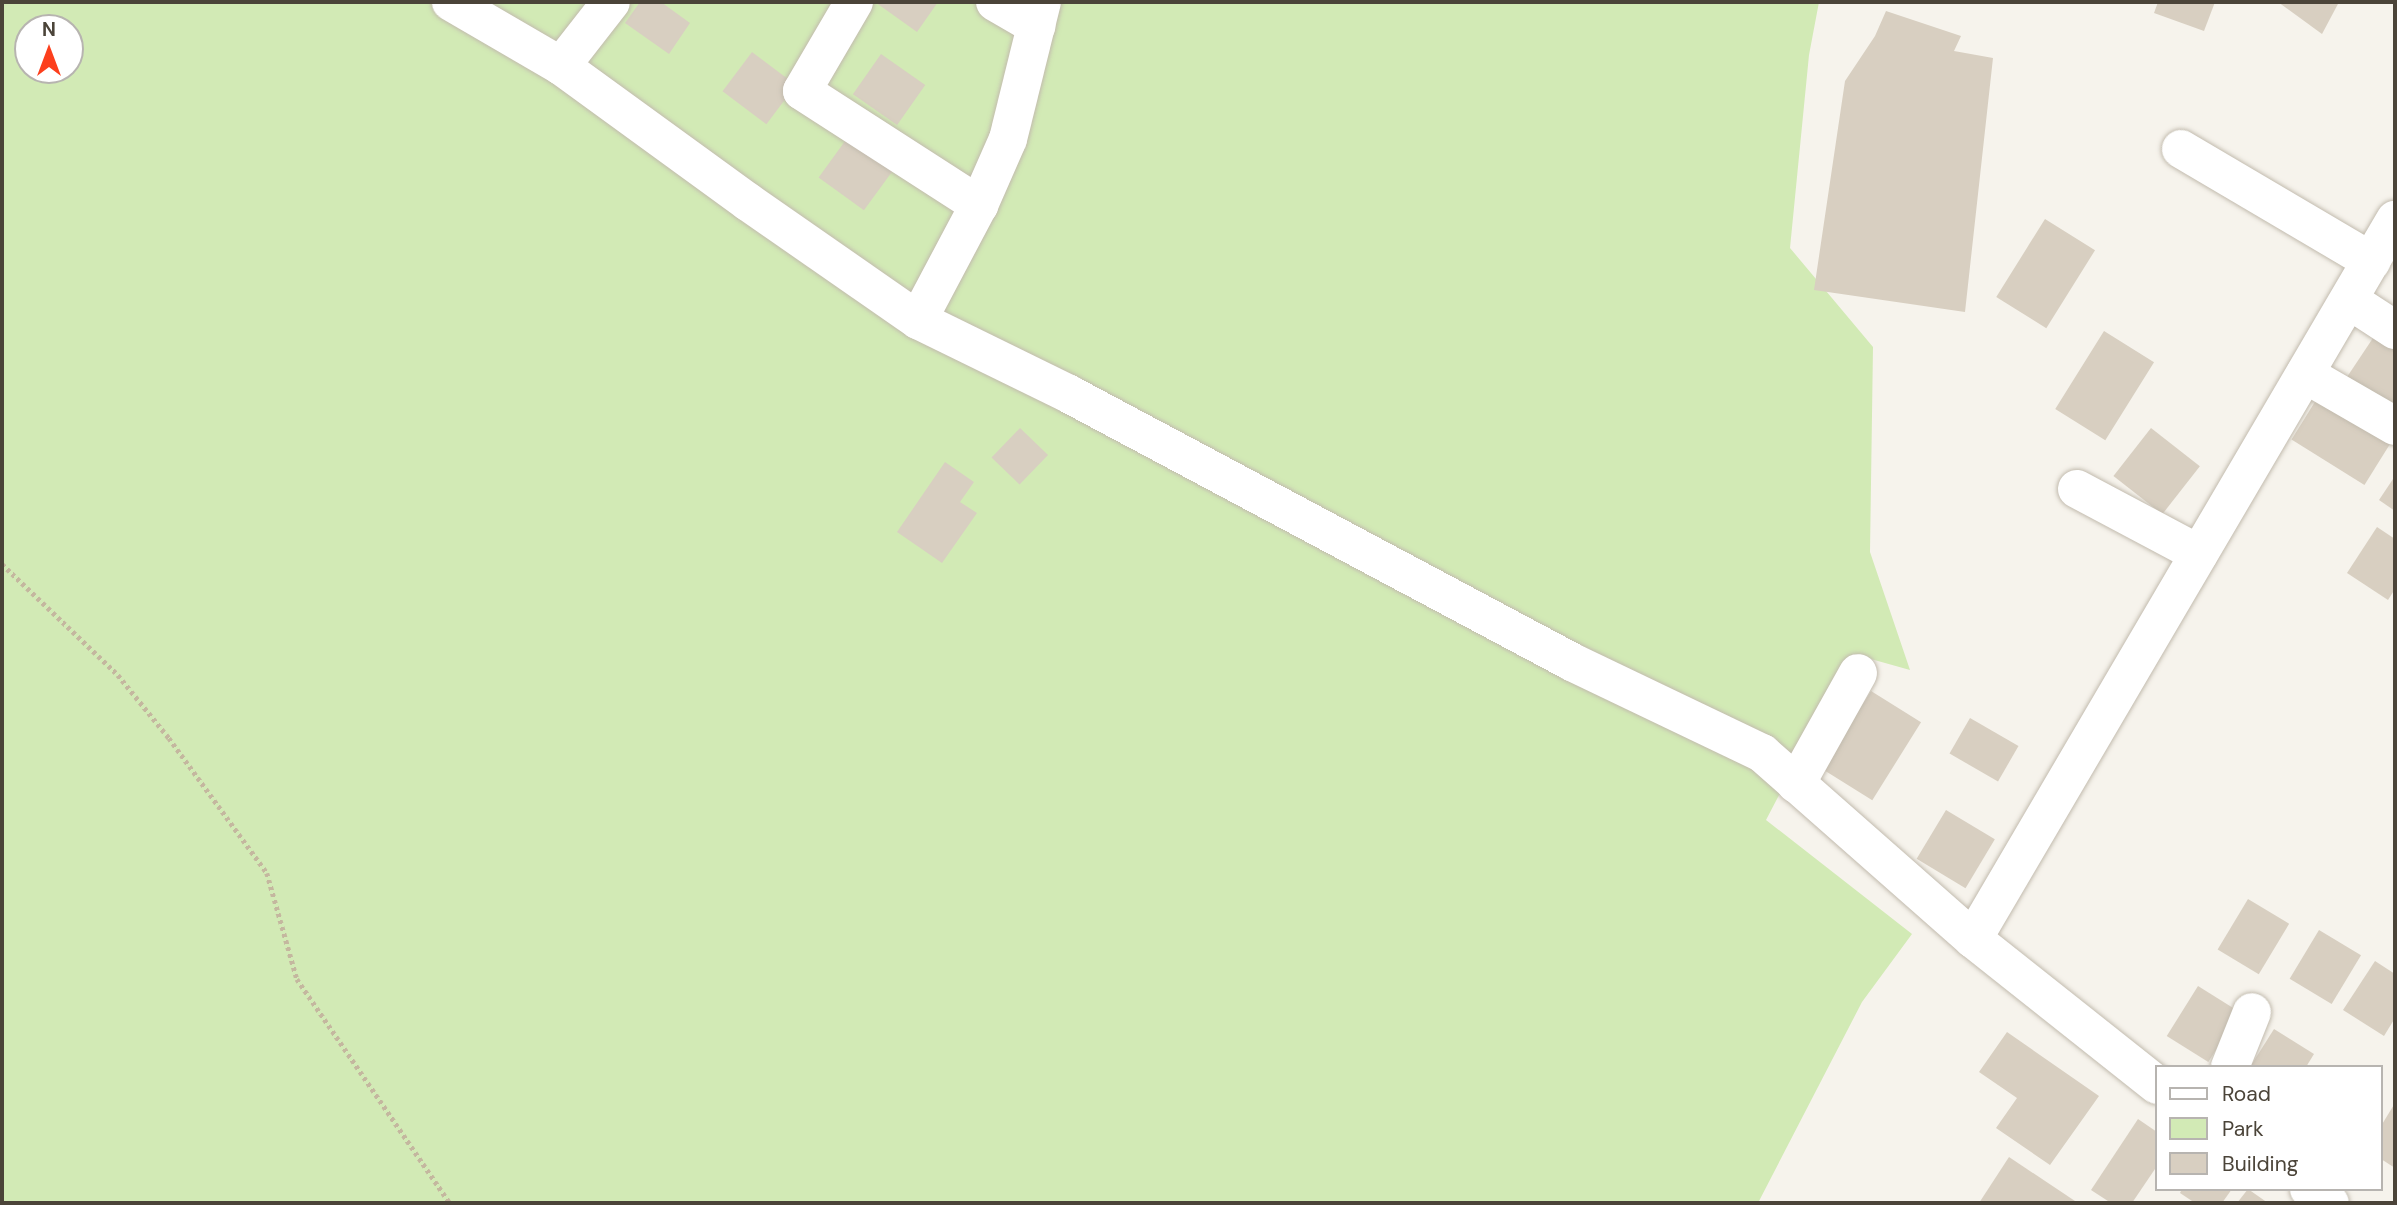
<!DOCTYPE html>
<style>
body{margin:0}
#map{position:relative;width:2397px;height:1205px;overflow:hidden;background:#f6f3ec;font-family:"DM Sans",sans-serif}
div>[style]{position:absolute}
.green>*{inset:0;background:#d2eab5}
.building>*{inset:0;background:#d8cfc1;transform-origin:0 0}
.path>*{height:4.5px;margin-top:-2.25px;transform-origin:0;background:repeating-linear-gradient(90deg,#c4b79f 0 3.5px,transparent 0 7px)}
.roads{filter:drop-shadow(0 0 2px #c2bbae) drop-shadow(0 0 2px #c2bbae)}
.minor>*{height:38px;margin:-19px;padding:0 19px;transform-origin:19px;border-radius:19px;background:#fff}
span{translate:-50% -50%;white-space:nowrap;text-align:center;line-height:1.15;-webkit-text-stroke:7px #fff;paint-order:stroke}
.frame{position:absolute;inset:0;border:4px solid #4b4439;pointer-events:none}
.legend{position:absolute;left:2155px;top:1065px;width:228px;height:126px;box-sizing:border-box;background:#fff;border:2px solid #b7b4b0;margin:0;padding:9px 12px;list-style:none;font-size:21px;color:#4b4439}
.legend li{display:flex;align-items:center;gap:14px;height:35px}
.legend b{width:35px;border:2px solid #b7b4b0}
.north{position:absolute;left:14px;top:14px;width:70px;height:70px;box-sizing:border-box;background:#fff;border:2px solid #b7b4b0;border-radius:50%;rotate:0deg;font-size:19px;font-weight:700;line-height:28px;text-align:center;color:#4b4439}
.north::after{content:'';display:block;margin:auto;width:24px;height:32px;background:#fc3f1d;clip-path:polygon(50% 0,100% 100%,50% 72%,0 100%)}
</style>
<div id="map">
<div class="green">
<div style="clip-path:polygon(evenodd,2px 2px,1819px 2px,1809px 55px,1790px 248px,1873px 347px,1870px 552px,1910px 670px,1853px 654px,1766px 820px,1912px 934px,1862px 1002px,1758px 1203px,2px 1203px,2px 2px,28px 28px,70px 28px,70px 70px,28px 70px,28px 28px)"></div>
</div>
<div class="building">
<div style="clip-path:polygon(640px 2px,661px 2px,690px 23px,669px 54px,625px 23px)"></div>
<div style="clip-path:polygon(875px 2px,938px 2px,917px 32px)"></div>
<div style="clip-path:polygon(2158px 2px,2215px 2px,2204px 31px,2154px 13px)"></div>
<div style="clip-path:polygon(2278px 2px,2339px 2px,2322px 34px)"></div>
<div style="clip-path:polygon(1886px 11px,1961px 36px,1954px 51px,1993px 58px,1965px 312px,1814px 290px,1845px 81px,1875px 36px)"></div>
<div style="left:752px;top:52px;width:55px;height:49px;rotate:37deg"></div>
<div style="left:881px;top:54px;width:54px;height:49px;rotate:35deg"></div>
<div style="left:848px;top:137px;width:56px;height:50px;rotate:36deg"></div>
<div style="left:2045px;top:219px;width:59px;height:92px;rotate:32deg"></div>
<div style="left:2104px;top:331px;width:59px;height:92px;rotate:32deg"></div>
<div style="clip-path:polygon(2377px 332px,2395px 345px,2395px 409px,2347px 377px)"></div>
<div style="left:2318px;top:397px;width:86px;height:50px;rotate:32deg"></div>
<div style="left:1020px;top:428px;width:39px;height:41px;rotate:44deg"></div>
<div style="left:2151px;top:428px;width:62px;height:61px;rotate:38deg"></div>
<div style="clip-path:polygon(945px 462px,974px 482px,960px 502px,977px 513px,942px 563px,897px 532px)"></div>
<div style="clip-path:polygon(2395px 476px,2395px 511px,2379px 500px)"></div>
<div style="clip-path:polygon(2377px 527px,2395px 539px,2395px 589px,2388px 600px,2347px 573px)"></div>
<div style="left:1871px;top:691px;width:59px;height:92px;rotate:32deg"></div>
<div style="left:1970px;top:718px;width:56px;height:41px;rotate:30deg"></div>
<div style="left:1946px;top:810px;width:57px;height:57px;rotate:31deg"></div>
<div style="left:2248px;top:899px;width:48px;height:59px;rotate:31deg"></div>
<div style="left:2319px;top:930px;width:49px;height:57px;rotate:31deg"></div>
<div style="clip-path:polygon(2375px 961px,2395px 974px,2395px 1018px,2384px 1036px,2343px 1010px)"></div>
<div style="left:2198px;top:986px;width:49px;height:59px;rotate:32deg"></div>
<div style="clip-path:polygon(2274px 1029px,2314px 1054px,2306px 1067px,2250px 1067px)"></div>
<div style="clip-path:polygon(2007px 1032px,2099px 1096px,2050px 1165px,1996px 1128px,2017px 1098px,1979px 1072px)"></div>
<div style="clip-path:polygon(2395px 1103px,2395px 1168px,2381px 1159px,2381px 1126px)"></div>
<div style="clip-path:polygon(2138px 1119px,2157px 1132px,2157px 1166px,2132px 1203px,2111px 1203px,2091px 1190px)"></div>
<div style="clip-path:polygon(2009px 1157px,2078px 1203px,1979px 1203px)"></div>
<div style="clip-path:polygon(2182px 1189px,2232px 1189px,2222px 1203px,2195px 1203px,2180px 1193px)"></div>
<div style="clip-path:polygon(2248px 1189px,2268px 1203px,2237px 1203px)"></div>
</div>
<div class="path">
<div style="left:2px;top:564px;width:161px;rotate:43.7deg"></div>
<div style="left:118px;top:675px;width:81px;rotate:51deg"></div>
<div style="left:169px;top:738px;width:167px;rotate:54deg"></div>
<div style="left:267px;top:873px;width:110px;rotate:74.2deg"></div>
<div style="left:297px;top:979px;width:271px;rotate:55.7deg"></div>
</div>
<div class="roads">
<div class="minor">
<div style="left:451px;top:2px;width:127px;rotate:30.2deg"></div>
<div style="left:561px;top:66px;width:231px;rotate:36deg"></div>
<div style="left:748px;top:202px;width:207px;rotate:34.8deg"></div>
<div style="left:918px;top:320px;width:168px;rotate:26.1deg"></div>
<div style="left:1069px;top:394px;width:570px;rotate:28.05deg"></div>
<div style="left:1572px;top:662px;width:211px;rotate:25.6deg"></div>
<div style="left:1762px;top:753px;width:281px;rotate:41.4deg"></div>
<div style="left:1973px;top:939px;width:235px;rotate:38.4deg"></div>
<div style="left:854px;top:2px;width:103px;rotate:120.3deg"></div>
<div style="left:802px;top:91px;width:211px;rotate:32.8deg"></div>
<div style="left:995px;top:2px;width:48px;rotate:30.3deg"></div>
<div style="left:561px;top:66px;width:81px;rotate:-52deg"></div>
<div style="left:2181px;top:149px;width:221px;rotate:30.5deg"></div>
<div style="left:2349px;top:300px;width:55px;rotate:33.1deg"></div>
<div style="left:918px;top:320px;width:130px;rotate:-62.1deg"></div>
<div style="left:979px;top:205px;width:72px;rotate:-66.3deg"></div>
<div style="left:1008px;top:139px;width:141px;rotate:-76.1deg"></div>
<div style="left:2305px;top:374px;width:104px;rotate:30deg"></div>
<div style="left:2077px;top:489px;width:138px;rotate:28deg"></div>
<div style="left:1796px;top:784px;width:127px;rotate:-60.8deg"></div>
<div style="left:1973px;top:939px;width:834px;rotate:-59.59deg"></div>
<div style="left:2230px;top:1067px;width:59px;rotate:-68.2deg"></div>
<div style="left:2309px;top:1189px;width:25px;rotate:34deg"></div>
</div>
</div>
<div class="frame"></div>
<ul class="legend">
<li><b style="height:9px;background:#fff"></b>Road</li>
<li><b style="height:19px;background:#d2eab5"></b>Park</li>
<li><b style="height:19px;background:#d8cfc1"></b>Building</li>
</ul>
<div class="north">N</div>
</div>
